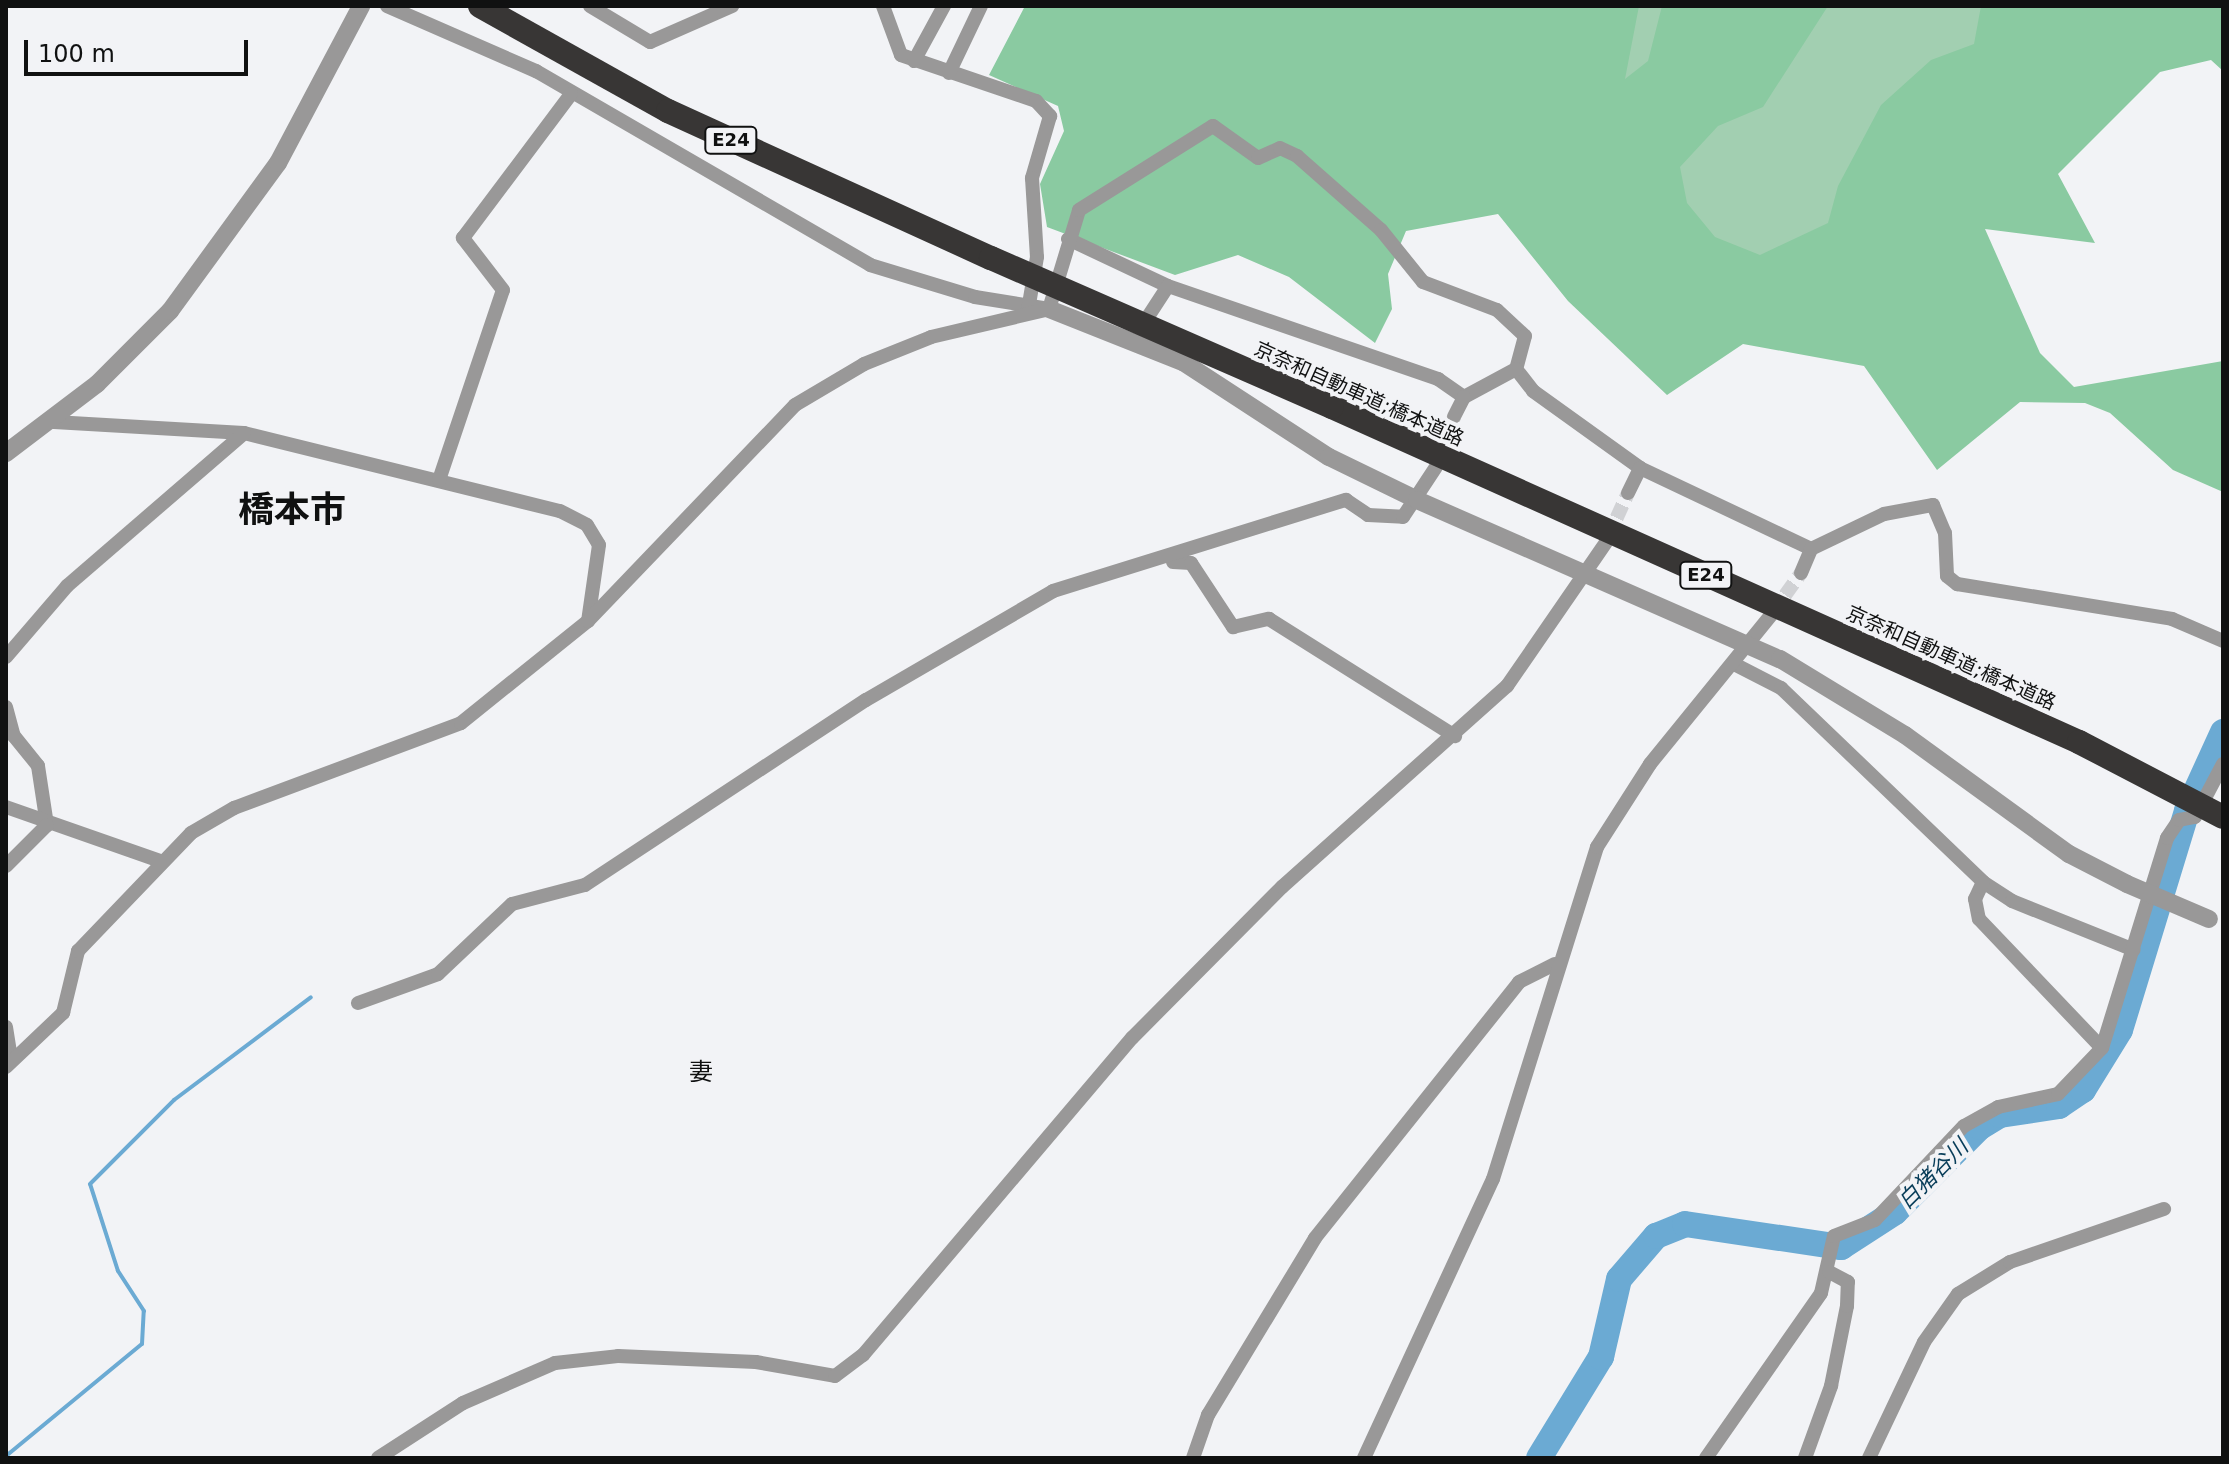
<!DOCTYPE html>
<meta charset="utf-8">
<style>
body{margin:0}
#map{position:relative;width:2229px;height:1464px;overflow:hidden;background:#f2f3f6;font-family:"DejaVu Sans","Noto Sans JP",sans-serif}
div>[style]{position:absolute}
.green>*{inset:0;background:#a2cfb1}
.forest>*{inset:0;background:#8acaa1}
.stream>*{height:4px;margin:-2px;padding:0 2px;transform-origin:2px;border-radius:2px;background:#6baad3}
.river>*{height:26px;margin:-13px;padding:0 13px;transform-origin:13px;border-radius:13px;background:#6baad3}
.minor-tunnel>*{height:14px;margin-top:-7px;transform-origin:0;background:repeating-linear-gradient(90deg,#d0d1d4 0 14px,transparent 0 21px)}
.minor>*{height:14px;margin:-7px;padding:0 7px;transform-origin:7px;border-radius:7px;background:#999898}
.tertiary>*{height:18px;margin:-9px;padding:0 9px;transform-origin:9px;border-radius:9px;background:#999898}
.motorway>*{height:24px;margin:-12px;padding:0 12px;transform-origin:12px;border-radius:12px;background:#383635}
.tertiary-bridge>*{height:18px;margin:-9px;padding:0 9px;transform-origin:9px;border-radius:9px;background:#999898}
.motorway-bridge>*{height:24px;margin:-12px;padding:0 12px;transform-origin:12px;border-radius:12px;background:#383635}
span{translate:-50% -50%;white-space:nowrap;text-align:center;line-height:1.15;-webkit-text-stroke:8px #f2f3f6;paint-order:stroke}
.shield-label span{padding:2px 6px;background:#f2f3f6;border:2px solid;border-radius:6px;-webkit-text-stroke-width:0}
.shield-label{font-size:18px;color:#101111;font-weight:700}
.street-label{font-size:20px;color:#101111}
.water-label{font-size:22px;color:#083d59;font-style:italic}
.quarter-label{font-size:24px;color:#101111}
.town-label{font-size:36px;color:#101111;font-weight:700}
.frame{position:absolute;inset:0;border:8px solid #101111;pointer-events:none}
.scale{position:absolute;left:24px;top:40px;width:224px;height:36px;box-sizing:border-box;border:4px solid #101111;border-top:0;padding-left:10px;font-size:24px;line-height:28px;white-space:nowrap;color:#101111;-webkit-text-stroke:6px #f2f3f6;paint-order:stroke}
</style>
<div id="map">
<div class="green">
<div style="clip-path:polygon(1543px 6px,2223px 6px,2223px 25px,1765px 316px)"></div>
</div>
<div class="forest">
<div style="clip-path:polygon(1025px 6px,1639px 6px,1625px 79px,1648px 61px,1662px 6px,1828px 6px,1763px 107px,1718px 126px,1680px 167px,1687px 203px,1715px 237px,1760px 255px,1828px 223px,1838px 186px,1881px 105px,1931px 60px,1974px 44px,1981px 6px,2223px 6px,2223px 71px,2211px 60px,2160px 72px,2058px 174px,2095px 243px,1985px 229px,2040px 353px,2074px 387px,2223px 361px,2223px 492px,2173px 470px,2110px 413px,2085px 403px,2020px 402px,1937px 470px,1864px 366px,1743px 344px,1667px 395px,1568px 301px,1498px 214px,1406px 231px,1388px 274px,1392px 309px,1375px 343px,1289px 277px,1238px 255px,1175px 275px,1047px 227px,1040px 184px,1064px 131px,1058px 106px,989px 75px)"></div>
</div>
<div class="stream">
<div style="left:6px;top:1456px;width:176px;rotate:-39.5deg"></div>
<div style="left:142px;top:1344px;width:33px;rotate:-87deg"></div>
<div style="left:144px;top:1311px;width:48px;rotate:-123deg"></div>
<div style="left:118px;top:1271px;width:91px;rotate:-107.8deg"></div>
<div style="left:90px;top:1184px;width:119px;rotate:-45deg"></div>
<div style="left:174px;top:1100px;width:171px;rotate:-36.9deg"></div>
</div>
<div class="river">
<div style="left:1539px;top:1458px;width:119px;rotate:-58.5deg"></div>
<div style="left:1601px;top:1357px;width:80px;rotate:-77deg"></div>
<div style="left:1619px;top:1279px;width:57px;rotate:-49.3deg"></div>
<div style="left:1656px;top:1236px;width:31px;rotate:-22deg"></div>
<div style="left:1685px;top:1224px;width:158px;rotate:8.4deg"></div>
<div style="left:1841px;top:1247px;width:64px;rotate:-32.9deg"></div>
<div style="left:1895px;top:1212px;width:120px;rotate:-45deg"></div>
<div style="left:1980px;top:1127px;width:23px;rotate:-31deg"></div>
<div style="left:2000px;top:1115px;width:60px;rotate:-8.7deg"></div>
<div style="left:2059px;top:1106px;width:29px;rotate:-34deg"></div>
<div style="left:2083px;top:1090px;width:70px;rotate:-58.3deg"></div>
<div style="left:2120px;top:1030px;width:229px;rotate:-73deg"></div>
<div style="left:2187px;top:811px;width:87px;rotate:-65.5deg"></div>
</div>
<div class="minor-tunnel">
<div style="left:1439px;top:459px;width:45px;rotate:-70.3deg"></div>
<div style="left:1608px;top:537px;width:48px;rotate:-65.6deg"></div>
<div style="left:1773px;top:612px;width:48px;rotate:-54.3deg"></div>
</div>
<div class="minor">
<div style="left:387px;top:6px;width:163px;rotate:23.6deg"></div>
<div style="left:536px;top:71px;width:386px;rotate:30.1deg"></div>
<div style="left:870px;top:265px;width:110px;rotate:16.9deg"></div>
<div style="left:975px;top:297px;width:75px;rotate:9.2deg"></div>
<div style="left:590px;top:6px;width:70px;rotate:31deg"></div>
<div style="left:650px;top:42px;width:90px;rotate:-23.7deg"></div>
<div style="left:883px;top:6px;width:52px;rotate:69.8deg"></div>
<div style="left:901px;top:55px;width:143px;rotate:18.8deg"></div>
<div style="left:1036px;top:101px;width:21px;rotate:47deg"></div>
<div style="left:1050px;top:116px;width:65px;rotate:106.2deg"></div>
<div style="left:1032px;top:178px;width:79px;rotate:86.4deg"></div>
<div style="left:1037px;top:257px;width:54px;rotate:99.6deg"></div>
<div style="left:914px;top:61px;width:63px;rotate:-61.4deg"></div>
<div style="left:949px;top:73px;width:74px;rotate:-64.5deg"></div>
<div style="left:1068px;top:239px;width:110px;rotate:25.2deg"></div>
<div style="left:1168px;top:286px;width:286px;rotate:19deg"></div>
<div style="left:1438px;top:379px;width:32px;rotate:35deg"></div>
<div style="left:1140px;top:329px;width:51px;rotate:-56.9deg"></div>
<div style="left:1516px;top:369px;width:28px;rotate:52deg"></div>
<div style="left:1533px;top:391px;width:132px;rotate:35.7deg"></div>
<div style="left:1640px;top:468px;width:189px;rotate:25.3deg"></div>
<div style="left:54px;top:422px;width:190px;rotate:3.3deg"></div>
<div style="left:244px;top:433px;width:325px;rotate:13.9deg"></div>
<div style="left:560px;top:511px;width:30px;rotate:27deg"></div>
<div style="left:587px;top:525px;width:23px;rotate:59deg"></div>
<div style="left:599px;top:545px;width:77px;rotate:98.2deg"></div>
<div style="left:439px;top:480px;width:200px;rotate:-71.4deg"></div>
<div style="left:503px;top:290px;width:66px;rotate:-127.6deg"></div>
<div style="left:463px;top:238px;width:180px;rotate:-53.1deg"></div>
<div style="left:1628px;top:493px;width:28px;rotate:-64deg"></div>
<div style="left:1173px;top:562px;width:18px;rotate:3deg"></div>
<div style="left:1191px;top:563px;width:77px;rotate:56.7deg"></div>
<div style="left:1233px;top:627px;width:37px;rotate:-13deg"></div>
<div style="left:1269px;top:619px;width:220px;rotate:32.2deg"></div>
<div style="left:1801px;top:573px;width:26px;rotate:-67deg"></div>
<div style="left:1811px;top:549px;width:81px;rotate:-25.6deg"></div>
<div style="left:1884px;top:514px;width:50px;rotate:-10.4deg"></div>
<div style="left:1933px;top:505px;width:30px;rotate:67deg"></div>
<div style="left:1945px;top:533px;width:43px;rotate:87.3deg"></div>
<div style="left:1947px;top:576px;width:13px;rotate:39deg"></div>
<div style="left:1957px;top:584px;width:218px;rotate:9.2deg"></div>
<div style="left:2172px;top:619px;width:56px;rotate:23.3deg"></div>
<div style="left:6px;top:657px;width:94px;rotate:-49.3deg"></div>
<div style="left:67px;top:586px;width:234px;rotate:-40.8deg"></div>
<div style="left:1736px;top:665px;width:51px;rotate:27.1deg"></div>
<div style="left:1781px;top:688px;width:280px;rotate:43.8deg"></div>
<div style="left:1983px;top:882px;width:35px;rotate:33deg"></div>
<div style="left:2012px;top:901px;width:131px;rotate:21.9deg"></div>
<div style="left:6px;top:707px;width:30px;rotate:75deg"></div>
<div style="left:14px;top:736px;width:38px;rotate:51deg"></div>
<div style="left:38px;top:766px;width:60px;rotate:81.3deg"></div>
<div style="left:6px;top:807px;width:163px;rotate:19.3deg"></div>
<div style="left:6px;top:866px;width:58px;rotate:-45deg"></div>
<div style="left:1983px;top:882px;width:19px;rotate:115deg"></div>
<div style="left:1975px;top:899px;width:20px;rotate:79deg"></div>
<div style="left:1979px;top:919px;width:178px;rotate:46.4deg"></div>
<div style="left:358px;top:1003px;width:85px;rotate:-19.9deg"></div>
<div style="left:438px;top:974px;width:102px;rotate:-43.4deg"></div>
<div style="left:512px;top:904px;width:75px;rotate:-14.6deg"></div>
<div style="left:585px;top:885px;width:336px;rotate:-33.4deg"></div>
<div style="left:866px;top:700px;width:216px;rotate:-30.2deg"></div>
<div style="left:1053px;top:591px;width:307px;rotate:-17.3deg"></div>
<div style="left:1346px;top:500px;width:27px;rotate:34deg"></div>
<div style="left:1368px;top:515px;width:35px;rotate:3deg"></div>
<div style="left:1403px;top:517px;width:60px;rotate:-56.6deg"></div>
<div style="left:6px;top:1027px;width:32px;rotate:81deg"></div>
<div style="left:6px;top:1067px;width:79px;rotate:-43.5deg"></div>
<div style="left:63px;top:1013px;width:64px;rotate:-76.4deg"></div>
<div style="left:78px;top:951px;width:163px;rotate:-46.2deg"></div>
<div style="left:191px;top:833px;width:50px;rotate:-30.2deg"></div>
<div style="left:234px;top:808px;width:242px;rotate:-20.5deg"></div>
<div style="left:461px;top:723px;width:163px;rotate:-38.8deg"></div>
<div style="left:588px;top:621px;width:299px;rotate:-46.2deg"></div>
<div style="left:795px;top:405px;width:80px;rotate:-30.7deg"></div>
<div style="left:864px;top:364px;width:72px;rotate:-21.9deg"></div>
<div style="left:931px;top:337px;width:121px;rotate:-13.3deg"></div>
<div style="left:1049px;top:309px;width:103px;rotate:-73.1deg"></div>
<div style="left:1079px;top:210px;width:158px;rotate:-32.1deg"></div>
<div style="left:1213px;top:126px;width:55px;rotate:35.4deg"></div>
<div style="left:1258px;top:158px;width:24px;rotate:-24deg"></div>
<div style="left:1280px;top:148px;width:19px;rotate:25deg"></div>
<div style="left:1297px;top:156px;width:112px;rotate:41.4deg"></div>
<div style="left:1381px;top:230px;width:67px;rotate:51.1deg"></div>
<div style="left:1423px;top:282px;width:79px;rotate:20.7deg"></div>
<div style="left:1497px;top:310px;width:38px;rotate:43deg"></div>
<div style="left:1525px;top:336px;width:34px;rotate:105deg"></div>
<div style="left:1516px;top:369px;width:59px;rotate:151.7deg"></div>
<div style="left:1464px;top:397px;width:22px;rotate:117deg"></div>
<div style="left:378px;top:1458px;width:101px;rotate:-32.9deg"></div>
<div style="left:463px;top:1403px;width:100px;rotate:-23.5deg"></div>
<div style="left:555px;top:1363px;width:63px;rotate:-6.3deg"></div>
<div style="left:618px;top:1356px;width:138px;rotate:2.5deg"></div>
<div style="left:756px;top:1362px;width:80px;rotate:10deg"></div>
<div style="left:835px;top:1376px;width:35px;rotate:-37deg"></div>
<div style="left:863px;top:1355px;width:416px;rotate:-49.7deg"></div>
<div style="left:1132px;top:1038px;width:213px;rotate:-45.2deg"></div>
<div style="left:1282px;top:887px;width:302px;rotate:-41.8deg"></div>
<div style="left:1507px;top:686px;width:173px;rotate:-55.4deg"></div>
<div style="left:1193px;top:1458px;width:46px;rotate:-70.8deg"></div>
<div style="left:1208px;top:1415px;width:207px;rotate:-58.8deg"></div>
<div style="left:1315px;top:1238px;width:327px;rotate:-51.4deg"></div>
<div style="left:1519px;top:982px;width:40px;rotate:-26.6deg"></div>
<div style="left:1364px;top:1458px;width:307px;rotate:-65.2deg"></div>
<div style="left:1493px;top:1179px;width:348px;rotate:-72.6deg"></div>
<div style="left:1597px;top:847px;width:98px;rotate:-57.4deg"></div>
<div style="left:1650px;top:764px;width:192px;rotate:-50.9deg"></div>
<div style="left:1706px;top:1458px;width:201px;rotate:-55.1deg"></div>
<div style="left:1821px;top:1293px;width:58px;rotate:-77.2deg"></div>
<div style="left:1834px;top:1236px;width:44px;rotate:-21.3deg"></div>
<div style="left:1875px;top:1220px;width:129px;rotate:-46.6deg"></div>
<div style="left:1964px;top:1126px;width:39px;rotate:-29deg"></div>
<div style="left:1998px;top:1107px;width:61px;rotate:-12.2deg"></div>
<div style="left:2058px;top:1094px;width:64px;rotate:-46.3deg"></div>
<div style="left:2102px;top:1048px;width:220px;rotate:-72.8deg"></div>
<div style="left:2167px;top:838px;width:22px;rotate:-56deg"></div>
<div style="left:2179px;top:820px;width:16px;rotate:-11deg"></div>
<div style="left:2195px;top:817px;width:60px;rotate:-62.2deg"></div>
<div style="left:1805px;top:1458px;width:77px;rotate:-70.1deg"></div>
<div style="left:1831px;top:1386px;width:82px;rotate:-78.7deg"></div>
<div style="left:1847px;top:1306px;width:24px;rotate:-88deg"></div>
<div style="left:1848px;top:1282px;width:21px;rotate:-152deg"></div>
<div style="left:1869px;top:1458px;width:128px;rotate:-64.6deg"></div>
<div style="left:1924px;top:1342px;width:59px;rotate:-54.7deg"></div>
<div style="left:1958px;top:1294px;width:61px;rotate:-31.6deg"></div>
<div style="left:2010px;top:1262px;width:163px;rotate:-19deg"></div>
</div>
<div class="tertiary">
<div style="left:1049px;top:309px;width:144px;rotate:21.6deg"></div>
<div style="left:1183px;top:362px;width:174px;rotate:33.1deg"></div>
<div style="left:1329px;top:457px;width:98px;rotate:26deg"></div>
<div style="left:1417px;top:500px;width:396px;rotate:23.7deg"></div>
<div style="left:1780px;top:659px;width:146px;rotate:31.3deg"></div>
<div style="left:1905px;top:735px;width:203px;rotate:36deg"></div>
<div style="left:2069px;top:854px;width:65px;rotate:27.3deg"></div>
<div style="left:6px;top:453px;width:114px;rotate:-37.2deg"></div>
<div style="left:97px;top:384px;width:103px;rotate:-45deg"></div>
<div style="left:170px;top:311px;width:183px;rotate:-53.9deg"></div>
<div style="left:278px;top:163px;width:178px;rotate:-62.1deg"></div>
</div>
<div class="motorway">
<div style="left:480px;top:6px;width:215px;rotate:29.2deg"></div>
<div style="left:668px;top:111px;width:355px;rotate:24.5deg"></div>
<div style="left:1332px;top:407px;width:819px;rotate:24.15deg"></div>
</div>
<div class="tertiary-bridge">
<div style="left:2127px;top:884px;width:89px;rotate:23.1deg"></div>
</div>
<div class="motorway-bridge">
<div style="left:991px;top:258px;width:372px;rotate:23.6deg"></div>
<div style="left:2079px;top:742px;width:162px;rotate:27.5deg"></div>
</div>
<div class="shield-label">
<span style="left:731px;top:140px">E24</span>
<span style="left:1706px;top:575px">E24</span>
</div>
<div class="street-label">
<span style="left:1359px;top:394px;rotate:24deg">京奈和自動車道;橋本道路</span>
<span style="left:1951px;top:658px;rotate:24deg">京奈和自動車道;橋本道路</span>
</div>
<div class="water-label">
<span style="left:1933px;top:1174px;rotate:-45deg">白猪谷川</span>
</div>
<div class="quarter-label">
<span style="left:701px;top:1073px">妻</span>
</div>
<div class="town-label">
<span style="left:292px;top:510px">橋本市</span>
</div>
<div class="frame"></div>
<div class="scale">100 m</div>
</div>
